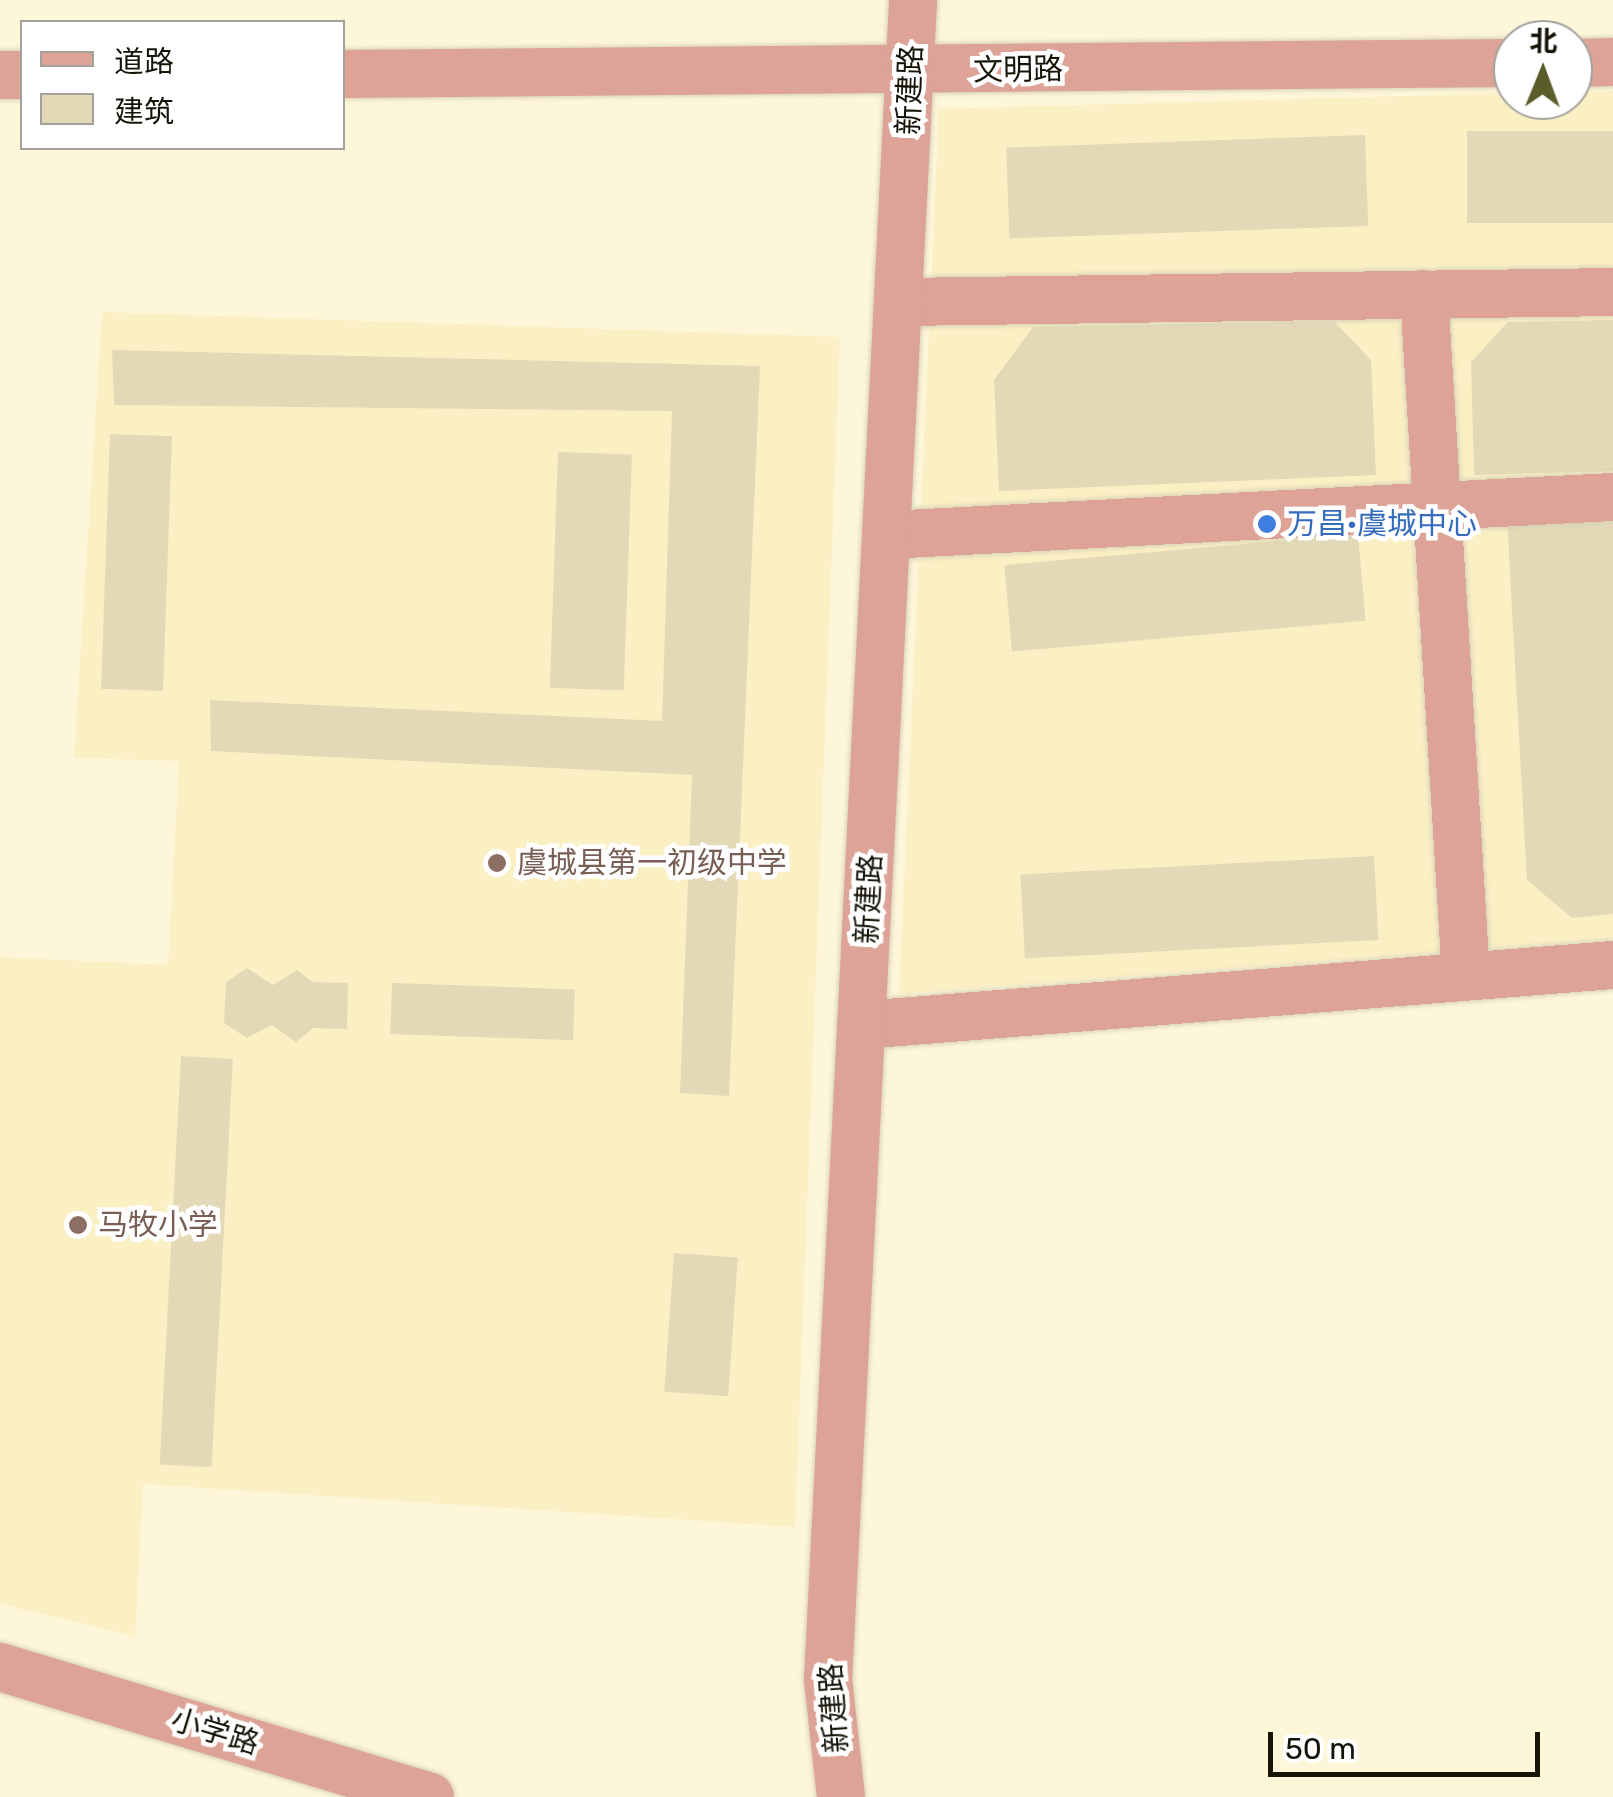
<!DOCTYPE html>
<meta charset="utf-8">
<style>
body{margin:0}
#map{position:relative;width:1613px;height:1797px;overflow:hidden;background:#fdf6d9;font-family:Rubik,"Noto Sans SC",sans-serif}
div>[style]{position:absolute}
.built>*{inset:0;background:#fbefc4}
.building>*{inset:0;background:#e3d9b6;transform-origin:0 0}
.roads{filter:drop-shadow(0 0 2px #d8d2b7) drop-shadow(0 0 2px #d8d2b7)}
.minor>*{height:48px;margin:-24px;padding:0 24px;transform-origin:24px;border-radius:24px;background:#dda397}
.dots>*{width:28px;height:28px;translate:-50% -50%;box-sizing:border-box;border:5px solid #fff;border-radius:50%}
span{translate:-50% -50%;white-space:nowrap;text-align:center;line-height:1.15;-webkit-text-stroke:9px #fff;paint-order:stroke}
.street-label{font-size:30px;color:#161307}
.shop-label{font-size:30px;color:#366cbe}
.left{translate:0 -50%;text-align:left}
.education-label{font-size:30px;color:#785e54}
.legend{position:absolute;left:20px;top:20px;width:325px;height:130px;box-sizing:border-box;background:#fff;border:2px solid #a2a19c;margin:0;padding:12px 18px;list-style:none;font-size:30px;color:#161307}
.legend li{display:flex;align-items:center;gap:20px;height:50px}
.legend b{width:50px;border:2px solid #a2a19c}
.north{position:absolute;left:1493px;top:20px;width:100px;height:100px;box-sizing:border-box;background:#fff;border:2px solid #a2a19c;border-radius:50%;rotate:1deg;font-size:28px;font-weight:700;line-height:40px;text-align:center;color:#161307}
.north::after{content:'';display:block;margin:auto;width:35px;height:45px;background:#5a5c2a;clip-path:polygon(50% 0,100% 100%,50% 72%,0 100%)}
.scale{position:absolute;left:1268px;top:1732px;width:272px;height:45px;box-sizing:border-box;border:5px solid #161307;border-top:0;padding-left:12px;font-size:30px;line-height:35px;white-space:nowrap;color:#161307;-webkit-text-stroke:8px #fff;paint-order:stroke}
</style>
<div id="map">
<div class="built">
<div style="clip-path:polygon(1613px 91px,1613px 939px,899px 994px,939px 109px,1513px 93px,1513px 100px,1573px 100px,1573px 92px)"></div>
<div style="clip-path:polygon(102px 312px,840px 337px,795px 1527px,143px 1484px,135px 1636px,0 1604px,0 957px,168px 965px,179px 761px,74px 758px)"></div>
</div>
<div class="building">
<div style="left:1613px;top:131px;width:92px;height:146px;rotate:90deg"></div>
<div style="left:1365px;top:135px;width:91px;height:359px;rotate:88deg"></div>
<div style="clip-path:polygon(1613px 320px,1613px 471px,1474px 475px,1471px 362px,1508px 322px)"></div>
<div style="clip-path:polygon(1334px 321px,1371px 360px,1376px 475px,999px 491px,994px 380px,1033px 327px)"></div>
<div style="clip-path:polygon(112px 350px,760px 366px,729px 1096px,680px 1093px,692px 775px,211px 751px,210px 700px,662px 721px,672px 411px,114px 405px)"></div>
<div style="left:110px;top:434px;width:62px;height:255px;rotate:2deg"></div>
<div style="left:558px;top:452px;width:74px;height:236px;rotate:2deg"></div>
<div style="clip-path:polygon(1613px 512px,1613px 914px,1572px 918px,1527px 880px,1507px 518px)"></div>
<div style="left:1358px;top:534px;width:87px;height:355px;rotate:85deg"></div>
<div style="left:1374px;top:856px;width:84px;height:354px;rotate:87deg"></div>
<div style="clip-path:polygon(247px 968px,273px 985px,297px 970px,313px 982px,348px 983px,347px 1029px,313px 1028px,296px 1042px,272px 1025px,247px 1038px,224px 1023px,226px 982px)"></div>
<div style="left:392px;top:983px;width:183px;height:51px;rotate:2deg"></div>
<div style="left:181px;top:1056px;width:52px;height:409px;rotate:3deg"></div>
<div style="left:674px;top:1253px;width:64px;height:139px;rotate:4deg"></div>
</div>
<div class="roads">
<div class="minor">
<div style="left:1573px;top:63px;width:40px;rotate:-1.4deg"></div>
<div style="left:342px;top:74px;width:1171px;rotate:-0.54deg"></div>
<div style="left:0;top:75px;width:22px"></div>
<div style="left:1424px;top:294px;width:684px;rotate:86.48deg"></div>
<div style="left:900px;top:302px;width:713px;rotate:-0.8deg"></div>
<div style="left:887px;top:535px;width:727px;rotate:-3deg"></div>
<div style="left:862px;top:1025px;width:753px;rotate:-4.57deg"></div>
<div style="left:0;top:1667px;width:449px;rotate:16.8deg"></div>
<div style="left:841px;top:1797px;width:118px;rotate:-96.3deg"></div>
<div style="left:828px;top:1680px;width:1682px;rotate:-87.1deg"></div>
</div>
</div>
<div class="dots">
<div style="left:1267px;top:524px;background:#3f7fe0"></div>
<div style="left:497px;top:863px;background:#8d6e63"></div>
<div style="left:78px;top:1225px;background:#8d6e63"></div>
</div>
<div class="street-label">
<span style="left:1018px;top:70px;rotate:-1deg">文明路</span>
<span style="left:910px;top:90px;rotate:-88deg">新建路</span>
<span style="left:869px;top:899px;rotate:-87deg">新建路</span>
<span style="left:834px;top:1708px;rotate:-94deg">新建路</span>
<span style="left:215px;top:1732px;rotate:17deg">小学路</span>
</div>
<div class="shop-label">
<span class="left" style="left:1287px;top:524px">万昌·虞城中心</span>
</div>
<div class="education-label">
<span class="left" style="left:517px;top:863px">虞城县第一初级中学</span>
<span class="left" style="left:98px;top:1225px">马牧小学</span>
</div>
<ul class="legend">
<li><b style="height:12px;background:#dda397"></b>道路</li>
<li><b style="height:28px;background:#e3d9b6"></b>建筑</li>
</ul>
<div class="north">北</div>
<div class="scale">50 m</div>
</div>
